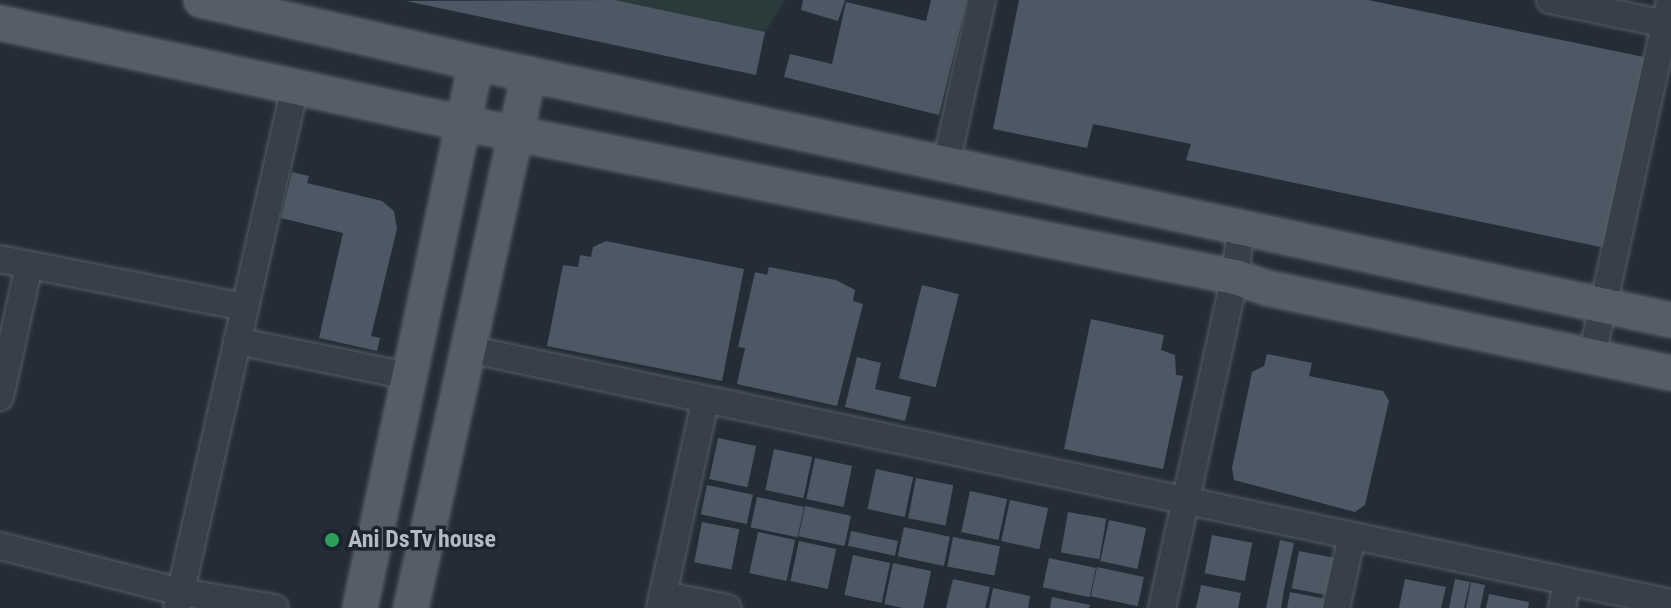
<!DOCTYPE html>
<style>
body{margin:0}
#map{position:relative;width:1671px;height:608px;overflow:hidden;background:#242d37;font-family:"Roboto Condensed",sans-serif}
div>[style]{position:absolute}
.green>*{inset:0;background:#293b3a}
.building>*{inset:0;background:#4c5863;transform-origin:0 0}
.roads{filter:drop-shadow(0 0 2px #555d66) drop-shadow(0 0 2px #555d66)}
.minor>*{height:26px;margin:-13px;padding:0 13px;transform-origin:13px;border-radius:13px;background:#373f48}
.major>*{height:34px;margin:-17px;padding:0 17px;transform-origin:17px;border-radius:17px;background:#555e68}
.dots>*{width:22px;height:22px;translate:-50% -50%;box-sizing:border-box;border:4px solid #1c242d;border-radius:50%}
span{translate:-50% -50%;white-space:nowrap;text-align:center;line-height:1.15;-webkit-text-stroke:7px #1c242d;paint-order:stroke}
.poi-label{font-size:24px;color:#b2bac4;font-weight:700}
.left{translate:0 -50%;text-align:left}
</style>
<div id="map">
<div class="green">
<div style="clip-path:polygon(615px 0,785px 0,765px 32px)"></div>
</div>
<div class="building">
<div style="clip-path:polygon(615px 0,765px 32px,756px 75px,406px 1px)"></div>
<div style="clip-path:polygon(803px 0,845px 0,838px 21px,801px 10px)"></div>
<div style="clip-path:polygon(931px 0,967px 0,939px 115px,784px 77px,790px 54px,832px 64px,846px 2px,926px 21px)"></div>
<div style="clip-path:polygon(1019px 0,1368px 0,1644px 57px,1658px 79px,1610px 249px,1186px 160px,1191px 144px,1093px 124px,1087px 148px,993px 129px)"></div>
<div style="clip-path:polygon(292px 172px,309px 176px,307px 183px,382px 201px,394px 211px,397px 229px,371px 336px,380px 338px,377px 351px,319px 338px,343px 233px,281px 218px)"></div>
<div style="clip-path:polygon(606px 241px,744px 269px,722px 381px,547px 346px,563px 265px,578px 267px,580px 255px,591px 257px,593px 247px)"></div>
<div style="clip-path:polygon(769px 267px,836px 280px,855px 290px,853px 301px,863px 304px,837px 406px,737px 384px,745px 348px,738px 347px,755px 272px,767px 275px)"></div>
<div style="left:922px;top:285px;width:38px;height:96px;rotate:14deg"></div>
<div style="clip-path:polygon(1091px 319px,1164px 335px,1161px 350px,1175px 355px,1176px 375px,1183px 376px,1163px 469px,1064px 449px)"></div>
<div style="clip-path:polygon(1267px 354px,1312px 363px,1309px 376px,1383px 391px,1389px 401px,1365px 505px,1355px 512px,1234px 480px,1232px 468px,1252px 372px,1264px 366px)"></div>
<div style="clip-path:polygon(857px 357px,881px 363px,875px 389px,911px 397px,905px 421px,845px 407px)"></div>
<div style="left:718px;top:438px;width:39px;height:42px;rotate:12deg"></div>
<div style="left:774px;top:449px;width:39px;height:42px;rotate:12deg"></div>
<div style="left:815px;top:458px;width:38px;height:42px;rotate:12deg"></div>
<div style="left:876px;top:469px;width:38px;height:41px;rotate:12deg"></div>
<div style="left:916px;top:478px;width:38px;height:41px;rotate:11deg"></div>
<div style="left:707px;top:485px;width:47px;height:30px;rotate:12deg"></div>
<div style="left:970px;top:491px;width:38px;height:42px;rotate:12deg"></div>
<div style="left:757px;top:497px;width:48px;height:31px;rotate:12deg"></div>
<div style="left:1010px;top:500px;width:39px;height:42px;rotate:12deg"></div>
<div style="left:805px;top:506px;width:47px;height:31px;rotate:12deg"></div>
<div style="left:1068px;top:512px;width:39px;height:41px;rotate:10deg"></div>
<div style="left:1109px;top:520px;width:38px;height:42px;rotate:12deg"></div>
<div style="left:702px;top:522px;width:38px;height:41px;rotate:11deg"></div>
<div style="left:904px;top:527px;width:47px;height:30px;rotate:12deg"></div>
<div style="left:851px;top:531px;width:48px;height:15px;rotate:12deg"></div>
<div style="left:758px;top:532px;width:38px;height:42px;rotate:12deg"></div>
<div style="left:1212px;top:535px;width:41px;height:39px;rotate:11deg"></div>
<div style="left:953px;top:537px;width:48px;height:30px;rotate:11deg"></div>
<div style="clip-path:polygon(1280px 540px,1294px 543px,1284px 590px,1281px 608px,1266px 608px)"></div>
<div style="left:799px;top:541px;width:38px;height:41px;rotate:12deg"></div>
<div style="left:1299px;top:551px;width:41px;height:38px;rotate:11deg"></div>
<div style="left:853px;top:555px;width:38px;height:41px;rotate:12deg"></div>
<div style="left:1049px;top:558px;width:48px;height:30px;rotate:12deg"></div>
<div style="left:893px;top:563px;width:39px;height:42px;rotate:12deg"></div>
<div style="left:1097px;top:567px;width:48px;height:30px;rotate:12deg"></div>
<div style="clip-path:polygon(953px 579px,990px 587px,985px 608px,946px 608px)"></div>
<div style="clip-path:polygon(1405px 579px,1446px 587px,1441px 608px,1399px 608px)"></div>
<div style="clip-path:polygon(1455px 579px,1470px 582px,1464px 608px,1449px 608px)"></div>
<div style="clip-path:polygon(1471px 582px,1485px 585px,1480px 608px,1466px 608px)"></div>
<div style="clip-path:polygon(1201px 585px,1241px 593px,1238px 608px,1196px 608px)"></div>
<div style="clip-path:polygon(993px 588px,1030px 596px,1028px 608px,989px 608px)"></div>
<div style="clip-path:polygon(1290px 592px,1331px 600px,1329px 608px,1287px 608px)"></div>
<div style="clip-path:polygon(1489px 594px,1529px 602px,1528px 608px,1486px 608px)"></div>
<div style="clip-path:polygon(1052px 597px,1090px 605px,1089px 608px,1050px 608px)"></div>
</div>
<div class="roads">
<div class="minor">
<div style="left:1550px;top:0;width:124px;rotate:11.7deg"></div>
<div style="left:946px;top:164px;width:168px;rotate:-77.6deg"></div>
<div style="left:0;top:259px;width:250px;rotate:11.1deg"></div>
<div style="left:237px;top:341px;width:175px;rotate:11.6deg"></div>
<div style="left:468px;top:349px;width:1230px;rotate:11.92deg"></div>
<div style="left:1592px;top:356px;width:364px;rotate:-77.6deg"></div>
<div style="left:0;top:397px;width:135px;rotate:-77.6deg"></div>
<div style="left:0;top:546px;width:187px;rotate:14.3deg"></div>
<div style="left:181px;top:592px;width:95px;rotate:9.7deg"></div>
<div style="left:663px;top:595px;width:66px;rotate:11.3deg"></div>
<div style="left:177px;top:608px;width:534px;rotate:-77.24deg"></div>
<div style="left:660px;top:608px;width:212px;rotate:-77.7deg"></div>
<div style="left:1162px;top:608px;width:339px;rotate:-77.6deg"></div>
<div style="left:1235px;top:277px;width:51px;rotate:-83.3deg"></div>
<div style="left:1336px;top:608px;width:74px;rotate:-77.5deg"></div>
<div style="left:1562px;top:608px;width:27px;rotate:-80deg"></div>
</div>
<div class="major">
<div style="left:201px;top:0;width:282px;rotate:12.9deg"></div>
<div style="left:476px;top:63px;width:1222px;rotate:12.14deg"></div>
<div style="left:0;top:23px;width:473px;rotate:12.2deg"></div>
<div style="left:462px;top:123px;width:788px;rotate:11.27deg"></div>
<div style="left:1235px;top:277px;width:34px;rotate:19deg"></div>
<div style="left:1267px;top:288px;width:413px;rotate:11.9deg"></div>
<div style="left:360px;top:608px;width:557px;rotate:-77.98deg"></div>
<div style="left:411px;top:608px;width:547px;rotate:-77.54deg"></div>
</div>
</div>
<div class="dots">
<div style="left:332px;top:540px;background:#2e9e5b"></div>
</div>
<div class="poi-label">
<span class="left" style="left:348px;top:540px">Ani DsTv house</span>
</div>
</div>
